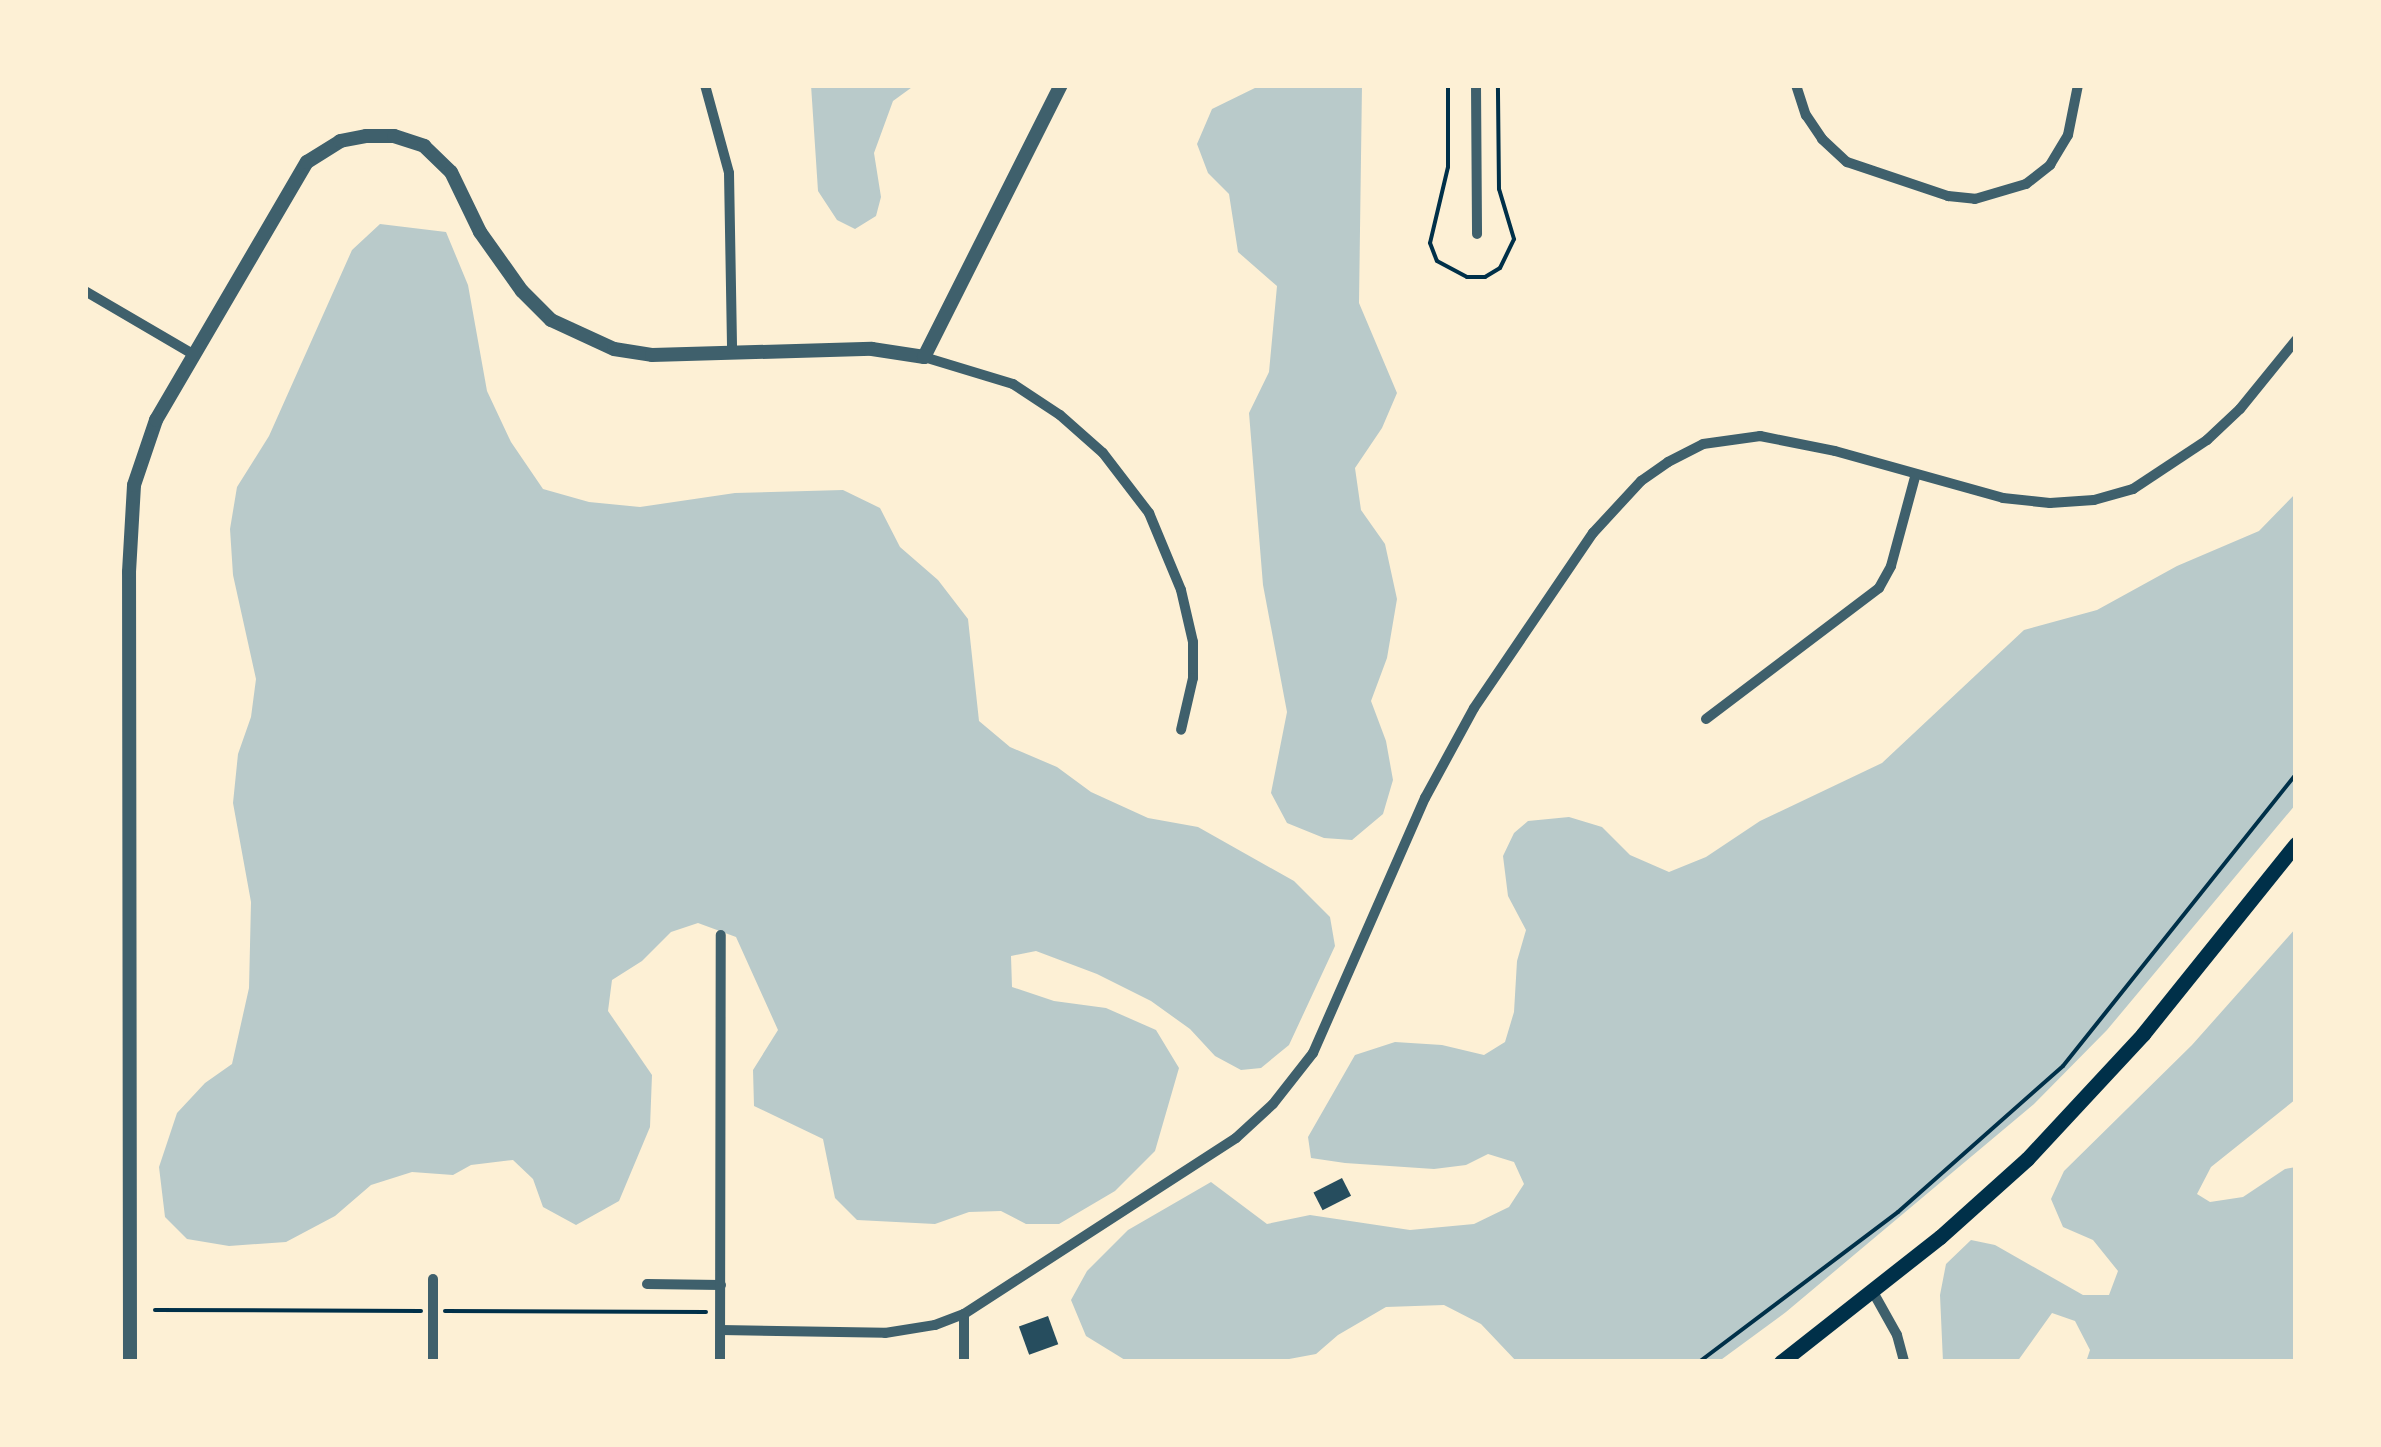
<!DOCTYPE html>
<style>
body{margin:0}
#map{position:relative;width:2381px;height:1447px;overflow:hidden;background:#fdf0d5;font-family:"IBM Plex Sans",sans-serif}
div>[style]{position:absolute}
.green>*{inset:0;background:#b9caca}
.building>*{inset:0;background:#264d5e;transform-origin:0 0}
.path>*{height:4px;margin:-2px;padding:0 2px;transform-origin:2px;border-radius:2px;background:#003049}
.minor>*{height:10px;margin:-5px;padding:0 5px;transform-origin:5px;border-radius:5px;background:#3f606c}
.tertiary>*{height:14px;margin:-7px;padding:0 7px;transform-origin:7px;border-radius:7px;background:#3f606c}
.secondary>*{height:15px;margin:-7.5px;padding:0 7.5px;transform-origin:7.5px;border-radius:7.5px;background:#003049}
span{translate:-50% -50%;white-space:nowrap;text-align:center;line-height:1.15;-webkit-text-stroke:9px #fdf0d5;paint-order:stroke}
.frame{position:absolute;inset:0;border:88px solid #fdf0d5;pointer-events:none}
</style>
<div id="map">
<div class="green">
<div style="clip-path:polygon(811px 85px,915px 85px,893px 101px,874px 153px,881px 197px,876px 216px,855px 229px,837px 220px,818px 191px)"></div>
<div style="clip-path:polygon(1261px 85px,1362px 85px,1359px 303px,1397px 393px,1382px 428px,1355px 468px,1361px 510px,1385px 544px,1397px 599px,1387px 658px,1371px 701px,1386px 741px,1393px 780px,1383px 814px,1352px 840px,1324px 838px,1287px 823px,1271px 793px,1287px 712px,1263px 585px,1249px 413px,1269px 372px,1277px 286px,1238px 252px,1229px 194px,1208px 173px,1197px 144px,1212px 109px)"></div>
<div style="clip-path:polygon(380px 224px,446px 232px,468px 285px,487px 391px,511px 442px,543px 489px,589px 502px,640px 507px,735px 493px,843px 490px,880px 508px,900px 547px,938px 580px,968px 619px,979px 721px,1010px 747px,1057px 767px,1091px 792px,1148px 818px,1198px 827px,1294px 881px,1330px 917px,1335px 946px,1289px 1045px,1261px 1068px,1241px 1070px,1215px 1056px,1190px 1029px,1151px 1001px,1097px 974px,1036px 951px,1011px 956px,1012px 987px,1054px 1001px,1106px 1008px,1156px 1030px,1179px 1068px,1155px 1151px,1115px 1191px,1059px 1224px,1026px 1224px,1001px 1211px,969px 1212px,935px 1224px,857px 1220px,835px 1198px,823px 1139px,754px 1106px,753px 1070px,778px 1030px,736px 937px,698px 923px,671px 932px,642px 961px,612px 980px,608px 1011px,652px 1075px,650px 1127px,619px 1201px,576px 1225px,543px 1207px,533px 1179px,513px 1160px,471px 1165px,453px 1175px,412px 1172px,371px 1185px,335px 1216px,286px 1242px,229px 1246px,187px 1239px,165px 1217px,159px 1167px,177px 1113px,205px 1083px,232px 1064px,249px 988px,251px 902px,233px 803px,238px 754px,251px 717px,256px 679px,233px 575px,230px 529px,237px 487px,269px 436px,352px 250px)"></div>
<div style="clip-path:polygon(2296px 493px,2296px 804px,2107px 1030px,2034px 1104px,1786px 1312px,1718px 1362px,1517px 1362px,1481px 1324px,1444px 1305px,1386px 1307px,1338px 1335px,1316px 1354px,1273px 1362px,1125px 1360px,1086px 1336px,1071px 1300px,1087px 1271px,1128px 1230px,1211px 1182px,1267px 1224px,1310px 1215px,1410px 1230px,1474px 1224px,1509px 1207px,1524px 1184px,1514px 1162px,1488px 1154px,1466px 1165px,1434px 1169px,1345px 1163px,1311px 1158px,1308px 1137px,1355px 1055px,1395px 1042px,1442px 1045px,1484px 1055px,1505px 1042px,1514px 1012px,1517px 961px,1526px 930px,1508px 896px,1503px 856px,1514px 833px,1528px 821px,1569px 817px,1602px 827px,1630px 855px,1669px 872px,1706px 857px,1760px 821px,1882px 763px,2024px 630px,2097px 610px,2177px 566px,2259px 531px)"></div>
<div style="clip-path:polygon(2296px 928px,2296px 1099px,2211px 1167px,2197px 1194px,2210px 1202px,2243px 1197px,2285px 1169px,2296px 1167px,2296px 1362px,2086px 1362px,2090px 1350px,2075px 1321px,2052px 1313px,2017px 1362px,1943px 1362px,1940px 1295px,1946px 1264px,1971px 1240px,1995px 1245px,2083px 1295px,2109px 1295px,2118px 1271px,2093px 1240px,2063px 1227px,2051px 1199px,2064px 1171px,2192px 1045px)"></div>
</div>
<div class="building">
<div style="left:1342px;top:1178px;width:20px;height:32px;rotate:63deg"></div>
<div style="left:1048px;top:1316px;width:30px;height:31px;rotate:70deg"></div>
</div>
<div class="path">
<div style="left:1448px;top:85px;width:82px;rotate:90deg"></div>
<div style="left:1448px;top:167px;width:78px;rotate:103.3deg"></div>
<div style="left:1430px;top:243px;width:19px;rotate:69deg"></div>
<div style="left:1437px;top:261px;width:34px;rotate:28deg"></div>
<div style="left:1467px;top:277px;width:18px"></div>
<div style="left:1485px;top:277px;width:17px;rotate:-31deg"></div>
<div style="left:1500px;top:268px;width:32px;rotate:-64deg"></div>
<div style="left:1514px;top:239px;width:52px;rotate:-106.7deg"></div>
<div style="left:1499px;top:189px;width:104px;rotate:-90.6deg"></div>
<div style="left:155px;top:1310px;width:266px;rotate:0.2deg"></div>
<div style="left:445px;top:1311px;width:261px;rotate:0.2deg"></div>
<div style="left:1699px;top:1362px;width:249px;rotate:-37deg"></div>
<div style="left:1898px;top:1212px;width:220px;rotate:-41.5deg"></div>
<div style="left:2063px;top:1066px;width:374px;rotate:-51.4deg"></div>
</div>
<div class="minor">
<div style="left:705px;top:85px;width:91px;rotate:74.7deg"></div>
<div style="left:729px;top:173px;width:180px;rotate:89deg"></div>
<div style="left:1476px;top:85px;width:149px;rotate:89.6deg"></div>
<div style="left:1796px;top:85px;width:32px;rotate:72deg"></div>
<div style="left:1806px;top:115px;width:29px;rotate:56deg"></div>
<div style="left:1822px;top:139px;width:34px;rotate:43deg"></div>
<div style="left:1847px;top:162px;width:107px;rotate:18.6deg"></div>
<div style="left:1948px;top:196px;width:27px;rotate:6deg"></div>
<div style="left:1975px;top:199px;width:53px;rotate:-16.4deg"></div>
<div style="left:2026px;top:184px;width:31px;rotate:-38deg"></div>
<div style="left:2050px;top:165px;width:35px;rotate:-59deg"></div>
<div style="left:2068px;top:135px;width:51px;rotate:-78.7deg"></div>
<div style="left:85px;top:291px;width:125px;rotate:30.3deg"></div>
<div style="left:924px;top:357px;width:93px;rotate:16.9deg"></div>
<div style="left:1013px;top:384px;width:56px;rotate:33.4deg"></div>
<div style="left:1060px;top:415px;width:57px;rotate:41.5deg"></div>
<div style="left:1103px;top:453px;width:76px;rotate:52.5deg"></div>
<div style="left:1149px;top:513px;width:83px;rotate:67.4deg"></div>
<div style="left:1181px;top:590px;width:53px;rotate:77deg"></div>
<div style="left:1193px;top:642px;width:36px;rotate:90deg"></div>
<div style="left:1193px;top:678px;width:53px;rotate:103deg"></div>
<div style="left:1706px;top:719px;width:217px;rotate:-37.1deg"></div>
<div style="left:1879px;top:588px;width:25px;rotate:-61deg"></div>
<div style="left:1891px;top:566px;width:92px;rotate:-74.9deg"></div>
<div style="left:433px;top:1279px;width:83px;rotate:90deg"></div>
<div style="left:647px;top:1284px;width:74px;rotate:0.8deg"></div>
<div style="left:1873px;top:1292px;width:49px;rotate:60.8deg"></div>
<div style="left:1897px;top:1335px;width:28px;rotate:75deg"></div>
<div style="left:964px;top:1314px;width:48px;rotate:90deg"></div>
<div style="left:721px;top:1330px;width:164px;rotate:1deg"></div>
<div style="left:885px;top:1333px;width:51px;rotate:-9.1deg"></div>
<div style="left:935px;top:1325px;width:31px;rotate:-21deg"></div>
<div style="left:964px;top:1314px;width:324px;rotate:-32.9deg"></div>
<div style="left:1236px;top:1138px;width:50px;rotate:-42.6deg"></div>
<div style="left:1273px;top:1104px;width:65px;rotate:-51.9deg"></div>
<div style="left:1313px;top:1053px;width:279px;rotate:-66.3deg"></div>
<div style="left:1425px;top:798px;width:102px;rotate:-61.4deg"></div>
<div style="left:1474px;top:708px;width:212px;rotate:-55.8deg"></div>
<div style="left:1593px;top:533px;width:71px;rotate:-47.3deg"></div>
<div style="left:1641px;top:481px;width:33px;rotate:-35deg"></div>
<div style="left:1668px;top:462px;width:39px;rotate:-27deg"></div>
<div style="left:1703px;top:444px;width:58px;rotate:-8deg"></div>
<div style="left:1760px;top:436px;width:76px;rotate:11.3deg"></div>
<div style="left:1835px;top:451px;width:174px;rotate:15.6deg"></div>
<div style="left:2003px;top:498px;width:47px;rotate:6.1deg"></div>
<div style="left:2050px;top:503px;width:44px;rotate:-3.9deg"></div>
<div style="left:2094px;top:500px;width:41px;rotate:-15.8deg"></div>
<div style="left:2133px;top:489px;width:89px;rotate:-33.5deg"></div>
<div style="left:2207px;top:440px;width:45px;rotate:-43.2deg"></div>
<div style="left:2240px;top:409px;width:89px;rotate:-50.9deg"></div>
<div style="left:720px;top:1362px;width:427px;rotate:-89.9deg"></div>
</div>
<div class="tertiary">
<div style="left:130px;top:1362px;width:790px;rotate:-90.07deg"></div>
<div style="left:129px;top:572px;width:87px;rotate:-86.7deg"></div>
<div style="left:134px;top:485px;width:69px;rotate:-71.3deg"></div>
<div style="left:156px;top:420px;width:299px;rotate:-59.7deg"></div>
<div style="left:307px;top:162px;width:39px;rotate:-32deg"></div>
<div style="left:340px;top:141px;width:26px;rotate:-11deg"></div>
<div style="left:366px;top:136px;width:28px"></div>
<div style="left:394px;top:136px;width:32px;rotate:18deg"></div>
<div style="left:424px;top:146px;width:37px;rotate:44deg"></div>
<div style="left:451px;top:172px;width:67px;rotate:64.2deg"></div>
<div style="left:480px;top:232px;width:72px;rotate:54.6deg"></div>
<div style="left:522px;top:291px;width:41px;rotate:45deg"></div>
<div style="left:551px;top:320px;width:69px;rotate:24.7deg"></div>
<div style="left:614px;top:349px;width:38px;rotate:9deg"></div>
<div style="left:652px;top:355px;width:220px;rotate:-1.6deg"></div>
<div style="left:872px;top:349px;width:53px;rotate:8.7deg"></div>
<div style="left:924px;top:357px;width:305px;rotate:-63.3deg"></div>
</div>
<div class="secondary">
<div style="left:1781px;top:1362px;width:202px;rotate:-38.2deg"></div>
<div style="left:1940px;top:1237px;width:117px;rotate:-41.9deg"></div>
<div style="left:2027px;top:1159px;width:171px;rotate:-47.1deg"></div>
<div style="left:2143px;top:1034px;width:244px;rotate:-51.2deg"></div>
</div>
<div class="frame"></div>
</div>
